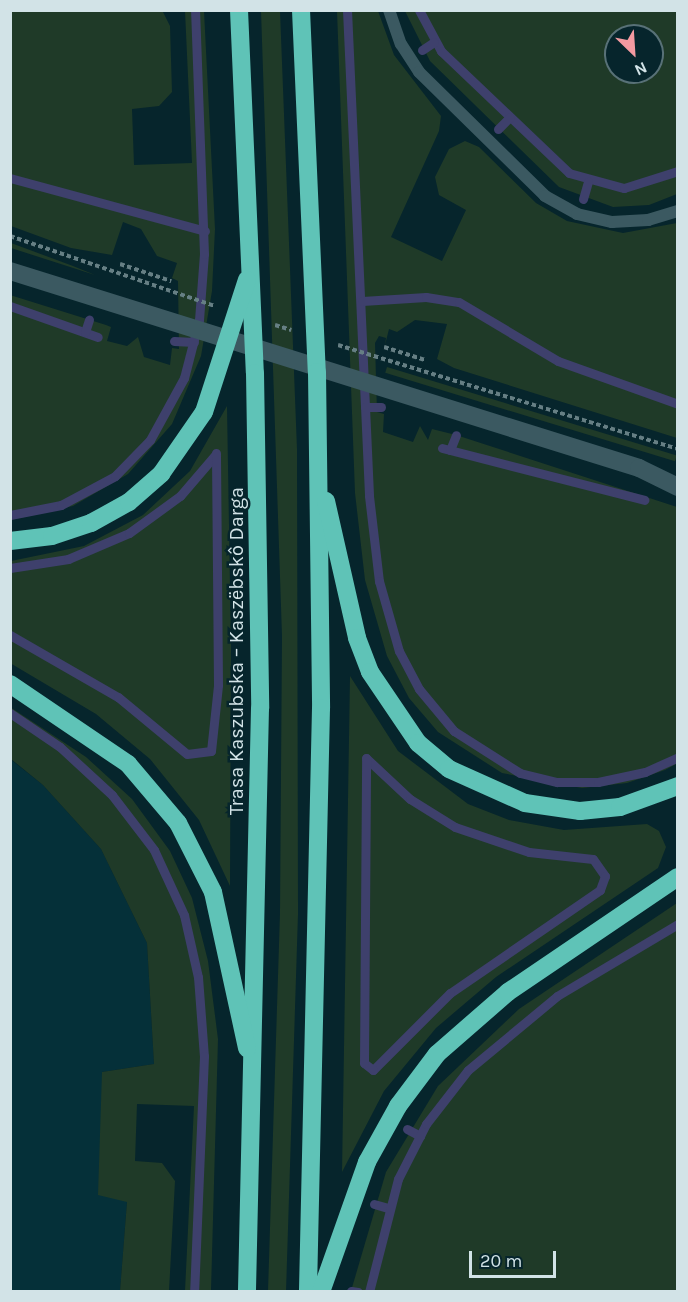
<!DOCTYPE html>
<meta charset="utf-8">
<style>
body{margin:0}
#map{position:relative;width:688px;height:1302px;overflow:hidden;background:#06252c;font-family:Karla,sans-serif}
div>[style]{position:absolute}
.built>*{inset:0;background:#053039}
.green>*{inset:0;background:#1f3a28;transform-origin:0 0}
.stream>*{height:9px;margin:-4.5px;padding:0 4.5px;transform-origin:4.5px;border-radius:4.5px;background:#3e406c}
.path>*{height:4px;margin-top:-2px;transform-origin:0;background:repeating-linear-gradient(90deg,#667f84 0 4.5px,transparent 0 7.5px)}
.lane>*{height:12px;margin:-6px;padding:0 6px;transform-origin:6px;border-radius:6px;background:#3b5961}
.secondary>*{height:18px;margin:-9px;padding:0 9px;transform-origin:9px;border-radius:9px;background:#3b5961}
.highway>*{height:18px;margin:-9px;padding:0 9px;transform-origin:9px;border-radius:9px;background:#5fc3b7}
span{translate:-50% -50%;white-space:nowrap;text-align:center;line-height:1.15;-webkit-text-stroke:5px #06252c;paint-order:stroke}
.street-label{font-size:20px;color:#d2e3e7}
.frame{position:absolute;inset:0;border:12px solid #d2e3e7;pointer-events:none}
.north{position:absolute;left:604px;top:24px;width:60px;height:60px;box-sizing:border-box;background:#06252c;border:2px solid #587177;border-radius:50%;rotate:155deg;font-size:16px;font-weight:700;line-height:24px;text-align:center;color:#d2e3e7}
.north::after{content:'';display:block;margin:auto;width:21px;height:27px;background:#f49aa1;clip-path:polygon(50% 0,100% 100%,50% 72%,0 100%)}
.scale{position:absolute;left:469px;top:1251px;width:87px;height:27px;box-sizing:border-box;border:3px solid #d2e3e7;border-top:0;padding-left:8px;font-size:18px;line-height:21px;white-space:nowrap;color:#d2e3e7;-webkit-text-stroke:4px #06252c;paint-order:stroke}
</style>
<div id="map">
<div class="built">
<div style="clip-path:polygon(10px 759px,43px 785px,101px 849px,147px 943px,154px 1064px,102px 1072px,127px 1202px,120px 1291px,11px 1291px)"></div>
</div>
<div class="green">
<div style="clip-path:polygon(162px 10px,170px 26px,172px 92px,159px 106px,132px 109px,134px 165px,192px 163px,185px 11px,204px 11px,215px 229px,212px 291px,201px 356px,172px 424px,128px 474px,73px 506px,11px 520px,10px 295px,106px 325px,111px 327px,107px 341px,127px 346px,138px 337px,144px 357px,170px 365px,172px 348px,179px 349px,178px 281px,172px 278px,177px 263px,157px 256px,141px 229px,123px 222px,112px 255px,71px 248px,11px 226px,11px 11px)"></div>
<div style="clip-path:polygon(261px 11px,280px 11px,297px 449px,298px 914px,286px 1292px,268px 1291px,280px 913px,282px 636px)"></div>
<div style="clip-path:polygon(337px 11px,378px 11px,394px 55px,441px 116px,439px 131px,391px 237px,442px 261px,466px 210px,439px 195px,435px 177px,449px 149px,465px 141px,479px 147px,536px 203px,567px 221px,623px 233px,677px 223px,677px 438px,454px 368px,437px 359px,447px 324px,415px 320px,397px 332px,389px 329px,385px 345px,386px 338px,379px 336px,375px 343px,377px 412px,384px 414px,383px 432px,413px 442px,420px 426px,428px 440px,432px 429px,456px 435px,677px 507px,678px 763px,665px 770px,627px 783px,582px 788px,502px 773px,438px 732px,409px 698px,387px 656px,365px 580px,355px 493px)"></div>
<div style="clip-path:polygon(evenodd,405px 11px,677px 11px,677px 194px,649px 205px,613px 207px,559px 187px,430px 61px,405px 11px,616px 36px,652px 36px,652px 72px,616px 72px,616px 36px)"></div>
<div style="clip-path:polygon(11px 243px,73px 266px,95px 275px,11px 248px)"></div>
<div style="left:387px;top:367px;width:303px;height:6px;rotate:17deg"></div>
<div style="clip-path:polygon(227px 406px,231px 646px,230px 886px,199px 820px,150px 759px,96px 714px,10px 663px,11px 561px,84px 546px,143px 515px,190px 471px)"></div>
<div style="clip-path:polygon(350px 676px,398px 751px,468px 804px,509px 820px,564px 830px,647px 824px,659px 831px,666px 847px,658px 868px,496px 977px,436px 1028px,384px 1091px,342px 1172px)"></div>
<div style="clip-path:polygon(10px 707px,86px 757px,132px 799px,170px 851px,192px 898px,208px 961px,218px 1039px,211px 1291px,185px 1291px,194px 1106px,137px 1104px,135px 1161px,162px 1163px,175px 1181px,169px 1291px,120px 1291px,127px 1202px,98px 1195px,102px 1072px,154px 1064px,147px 943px,101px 849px,43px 785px,11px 759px)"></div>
<div style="clip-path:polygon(677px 903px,677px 1291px,351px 1291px,386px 1172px,438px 1086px,519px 1009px)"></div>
</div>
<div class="stream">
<div style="left:347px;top:10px;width:486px;rotate:87.4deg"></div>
<div style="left:369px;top:496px;width:86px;rotate:83.3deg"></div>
<div style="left:379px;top:581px;width:73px;rotate:74.1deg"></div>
<div style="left:399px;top:651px;width:43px;rotate:62.2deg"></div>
<div style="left:419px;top:689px;width:55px;rotate:50.2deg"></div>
<div style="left:454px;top:731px;width:78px;rotate:32.5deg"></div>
<div style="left:520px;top:773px;width:38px;rotate:14deg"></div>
<div style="left:557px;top:782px;width:41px"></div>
<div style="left:598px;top:782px;width:48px;rotate:-12deg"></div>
<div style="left:645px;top:772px;width:36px;rotate:-24deg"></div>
<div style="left:419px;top:10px;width:47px;rotate:61.8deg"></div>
<div style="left:441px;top:51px;width:177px;rotate:43.6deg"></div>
<div style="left:569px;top:173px;width:57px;rotate:15.3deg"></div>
<div style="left:624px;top:188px;width:57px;rotate:-17.5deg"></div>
<div style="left:422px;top:50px;width:14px;rotate:-34deg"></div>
<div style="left:498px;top:129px;width:16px;rotate:-45deg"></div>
<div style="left:10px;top:178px;width:202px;rotate:15.2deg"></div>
<div style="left:583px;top:199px;width:18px;rotate:-74deg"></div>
<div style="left:362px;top:301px;width:64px;rotate:-3.6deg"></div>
<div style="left:426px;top:297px;width:33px;rotate:9deg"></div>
<div style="left:459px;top:302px;width:115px;rotate:30.8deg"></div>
<div style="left:558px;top:361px;width:127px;rotate:19.7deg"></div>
<div style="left:10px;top:306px;width:93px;rotate:19.4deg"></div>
<div style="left:85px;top:332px;width:13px;rotate:-72deg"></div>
<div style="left:174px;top:341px;width:20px;rotate:3deg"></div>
<div style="left:365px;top:407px;width:16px"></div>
<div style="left:442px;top:448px;width:209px;rotate:14.4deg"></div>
<div style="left:450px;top:450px;width:16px;rotate:-68deg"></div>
<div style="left:10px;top:515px;width:52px;rotate:-11.1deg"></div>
<div style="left:61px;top:505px;width:61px;rotate:-28.2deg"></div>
<div style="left:115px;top:476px;width:50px;rotate:-45.8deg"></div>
<div style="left:150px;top:440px;width:71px;rotate:-61.3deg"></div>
<div style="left:184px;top:378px;width:60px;rotate:-75.5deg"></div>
<div style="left:199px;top:320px;width:66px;rotate:-85.7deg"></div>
<div style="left:204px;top:254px;width:244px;rotate:-92.1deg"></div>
<div style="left:10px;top:568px;width:59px;rotate:-8.8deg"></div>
<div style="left:68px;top:559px;width:66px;rotate:-23.1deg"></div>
<div style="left:129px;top:533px;width:63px;rotate:-36deg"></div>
<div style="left:180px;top:496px;width:55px;rotate:-49.4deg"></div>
<div style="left:10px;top:635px;width:125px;rotate:29.9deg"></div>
<div style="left:118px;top:697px;width:89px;rotate:39.6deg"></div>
<div style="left:187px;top:754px;width:24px;rotate:-7deg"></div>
<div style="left:211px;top:751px;width:66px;rotate:-83.9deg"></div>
<div style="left:218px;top:685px;width:232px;rotate:-90.5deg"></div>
<div style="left:10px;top:713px;width:60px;rotate:34.2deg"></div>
<div style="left:60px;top:747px;width:71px;rotate:42.7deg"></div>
<div style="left:112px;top:795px;width:69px;rotate:52.6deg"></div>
<div style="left:154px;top:850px;width:72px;rotate:65.2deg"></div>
<div style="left:184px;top:915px;width:64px;rotate:77.3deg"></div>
<div style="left:198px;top:977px;width:79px;rotate:85.7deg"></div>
<div style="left:204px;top:1056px;width:236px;rotate:92.4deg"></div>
<div style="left:366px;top:758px;width:60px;rotate:43deg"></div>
<div style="left:410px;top:799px;width:53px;rotate:31.9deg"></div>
<div style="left:455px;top:827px;width:78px;rotate:18.7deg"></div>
<div style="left:529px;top:852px;width:64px;rotate:6.2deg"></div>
<div style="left:593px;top:859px;width:21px;rotate:55deg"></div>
<div style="left:605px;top:876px;width:15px;rotate:110deg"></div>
<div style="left:600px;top:890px;width:182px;rotate:145.5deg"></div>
<div style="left:450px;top:993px;width:109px;rotate:135deg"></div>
<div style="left:373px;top:1070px;width:11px;rotate:-142deg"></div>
<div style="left:364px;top:1063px;width:305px;rotate:-89.6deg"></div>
<div style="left:407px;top:1129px;width:15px;rotate:28deg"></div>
<div style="left:374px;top:1204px;width:15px;rotate:16deg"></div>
<div style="left:351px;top:1291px;width:7px;rotate:8deg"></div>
<div style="left:369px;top:1292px;width:117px;rotate:-75.6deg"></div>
<div style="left:398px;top:1179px;width:62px;rotate:-63deg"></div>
<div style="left:426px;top:1124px;width:68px;rotate:-52.1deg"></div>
<div style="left:468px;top:1070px;width:116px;rotate:-39.7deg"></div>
<div style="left:557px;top:996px;width:141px;rotate:-30.8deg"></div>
</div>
<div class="path">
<div style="left:10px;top:236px;width:216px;rotate:18.9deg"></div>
<div style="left:120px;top:264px;width:54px;rotate:18.4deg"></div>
<div style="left:275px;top:325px;width:17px;rotate:17deg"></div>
<div style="left:338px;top:345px;width:356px;rotate:17deg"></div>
<div style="left:384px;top:347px;width:43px;rotate:17.6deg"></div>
</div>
<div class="lane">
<div style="left:389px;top:10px;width:36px;rotate:71deg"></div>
<div style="left:401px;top:44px;width:33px;rotate:57deg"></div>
<div style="left:419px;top:72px;width:177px;rotate:44.5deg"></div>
<div style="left:545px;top:196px;width:37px;rotate:29deg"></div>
<div style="left:577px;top:214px;width:36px;rotate:13deg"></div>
<div style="left:612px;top:222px;width:36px;rotate:-3deg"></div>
<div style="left:648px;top:220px;width:31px;rotate:-17deg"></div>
</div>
<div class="secondary">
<div style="left:10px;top:271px;width:659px;rotate:17.39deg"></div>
<div style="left:639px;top:468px;width:43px;rotate:26deg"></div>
</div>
<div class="highway">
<div style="left:239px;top:10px;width:363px;rotate:87.5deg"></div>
<div style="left:255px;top:373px;width:335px;rotate:89.1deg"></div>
<div style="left:260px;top:708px;width:584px;rotate:91.28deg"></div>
<div style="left:301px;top:10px;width:362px;rotate:87.5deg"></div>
<div style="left:317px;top:372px;width:336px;rotate:89.3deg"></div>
<div style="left:321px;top:708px;width:584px;rotate:91.28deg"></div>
<div style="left:326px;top:501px;width:140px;rotate:77.2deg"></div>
<div style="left:357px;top:638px;width:36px;rotate:69deg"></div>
<div style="left:370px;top:672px;width:86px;rotate:55.9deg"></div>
<div style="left:418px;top:743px;width:40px;rotate:40deg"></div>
<div style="left:449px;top:769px;width:83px;rotate:24.1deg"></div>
<div style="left:525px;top:803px;width:56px;rotate:8.3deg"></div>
<div style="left:580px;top:811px;width:40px;rotate:-5.7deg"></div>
<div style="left:620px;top:807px;width:62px;rotate:-19.9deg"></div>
<div style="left:10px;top:541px;width:42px;rotate:-6.8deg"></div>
<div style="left:52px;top:536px;width:41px;rotate:-18.4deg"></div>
<div style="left:91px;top:523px;width:43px;rotate:-28.9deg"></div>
<div style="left:129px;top:502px;width:43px;rotate:-41.2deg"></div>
<div style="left:161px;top:474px;width:75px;rotate:-55.3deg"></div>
<div style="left:204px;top:412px;width:139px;rotate:-72deg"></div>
<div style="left:10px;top:684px;width:143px;rotate:34.1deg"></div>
<div style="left:128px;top:764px;width:77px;rotate:49.7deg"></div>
<div style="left:178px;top:823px;width:77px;rotate:63.1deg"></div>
<div style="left:213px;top:892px;width:160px;rotate:77.7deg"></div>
<div style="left:321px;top:1292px;width:138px;rotate:-70.5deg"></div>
<div style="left:367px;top:1162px;width:64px;rotate:-61deg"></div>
<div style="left:398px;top:1106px;width:65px;rotate:-53.1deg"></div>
<div style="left:437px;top:1054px;width:94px;rotate:-41.1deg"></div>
<div style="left:508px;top:992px;width:205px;rotate:-34.1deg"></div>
</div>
<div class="street-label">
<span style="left:236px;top:651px;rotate:-90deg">Trasa Kaszubska – Kaszëbskô Darga</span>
</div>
<div class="frame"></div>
<div class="north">N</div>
<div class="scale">20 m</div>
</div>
